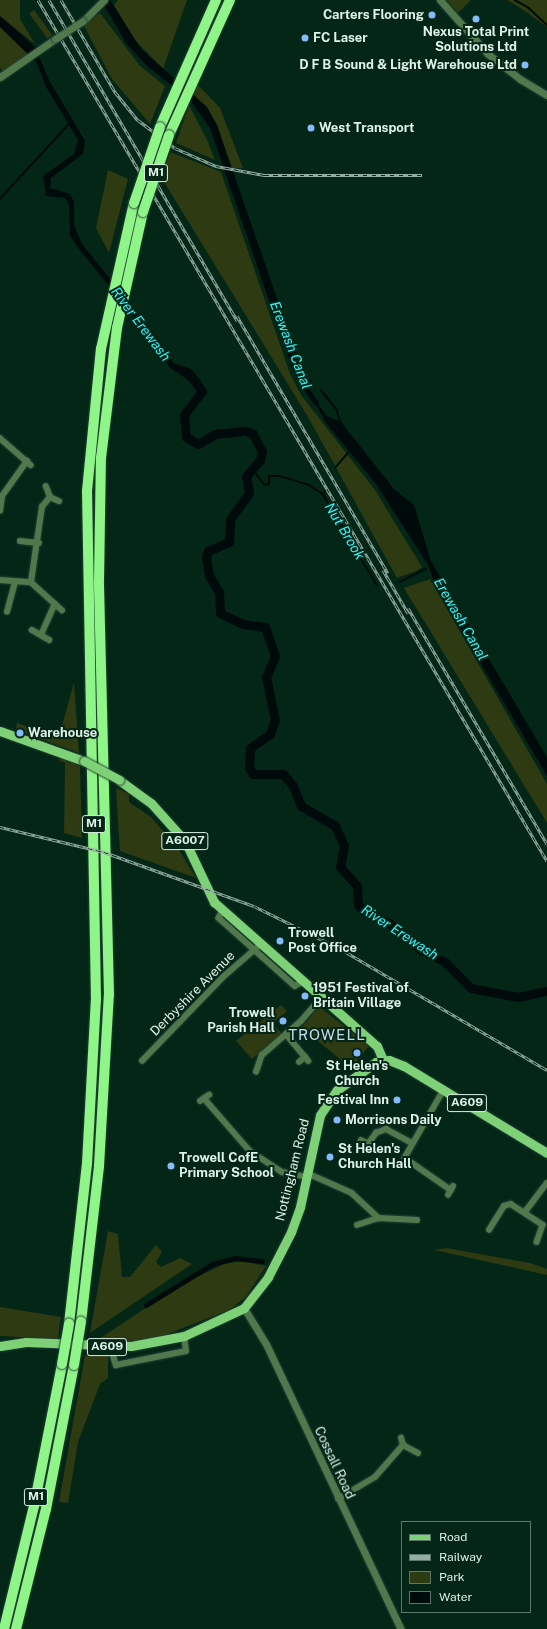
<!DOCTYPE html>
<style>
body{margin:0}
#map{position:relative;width:547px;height:1629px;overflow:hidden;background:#032617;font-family:"Public Sans",sans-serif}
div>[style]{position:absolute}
.green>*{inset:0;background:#2e3a11;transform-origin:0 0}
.water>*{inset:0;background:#000a0b}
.stream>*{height:1.5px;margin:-0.75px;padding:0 0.75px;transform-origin:0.75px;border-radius:0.75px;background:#000a0b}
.canal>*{height:5px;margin:-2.5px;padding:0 2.5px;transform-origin:2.5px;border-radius:2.5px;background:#000a0b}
.river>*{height:9px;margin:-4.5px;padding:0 4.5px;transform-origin:4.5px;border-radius:4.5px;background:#000a0b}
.roads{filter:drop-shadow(0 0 1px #224334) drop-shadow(0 0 1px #224334)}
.minor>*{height:5.5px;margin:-2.75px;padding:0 2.75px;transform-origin:2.75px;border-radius:2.75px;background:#51774d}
.tertiary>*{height:7px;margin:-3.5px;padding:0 3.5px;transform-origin:3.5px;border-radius:3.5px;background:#51774d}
.primary>*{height:9px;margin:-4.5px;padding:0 4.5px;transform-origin:4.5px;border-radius:4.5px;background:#7fd178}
.motorway>*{height:10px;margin:-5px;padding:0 5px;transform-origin:5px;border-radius:5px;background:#90f588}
.rail>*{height:3px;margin-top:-1.5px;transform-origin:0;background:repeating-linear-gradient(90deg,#032617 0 4.5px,#95ada1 0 9px);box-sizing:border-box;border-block:1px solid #95ada1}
.bridges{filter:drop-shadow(0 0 1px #224334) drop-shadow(0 0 1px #224334)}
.tertiary-bridge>*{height:7px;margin:-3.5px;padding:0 3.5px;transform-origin:3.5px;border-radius:3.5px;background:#51774d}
.primary-bridge>*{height:9px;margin:-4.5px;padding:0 4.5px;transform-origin:4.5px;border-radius:4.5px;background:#7fd178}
.motorway-bridge>*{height:10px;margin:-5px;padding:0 5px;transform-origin:5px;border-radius:5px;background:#90f588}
.dots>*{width:11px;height:11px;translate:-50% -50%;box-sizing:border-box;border:2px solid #032617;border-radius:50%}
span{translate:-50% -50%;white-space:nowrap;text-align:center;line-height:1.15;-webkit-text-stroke:4px #032617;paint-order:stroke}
.shield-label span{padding:1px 3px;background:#032617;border:1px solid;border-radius:3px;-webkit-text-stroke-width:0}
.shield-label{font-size:12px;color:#dff2e7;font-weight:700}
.poi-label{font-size:13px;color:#dff2e7;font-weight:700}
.right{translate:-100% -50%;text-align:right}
.left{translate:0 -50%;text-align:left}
.street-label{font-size:13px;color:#dff2e7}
.water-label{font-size:14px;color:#32f3f9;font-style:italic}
.quarter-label{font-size:15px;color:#c6daf2;letter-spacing:1px}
.legend{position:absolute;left:401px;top:1521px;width:130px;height:92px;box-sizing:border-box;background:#032617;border:1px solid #5b786a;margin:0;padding:5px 7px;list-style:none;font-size:12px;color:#dff2e7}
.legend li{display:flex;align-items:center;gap:8px;height:20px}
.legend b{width:20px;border:1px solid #5b786a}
</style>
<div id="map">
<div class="green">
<div style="clip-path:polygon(0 0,20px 0,20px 19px,35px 44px,0 16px)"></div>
<div style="clip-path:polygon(118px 0,187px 0,163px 69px,134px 39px,114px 5px)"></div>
<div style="clip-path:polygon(446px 0,471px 0,458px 13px)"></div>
<div style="clip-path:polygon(507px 0,547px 0,547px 27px,522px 9px)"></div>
<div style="left:34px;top:10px;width:31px;height:6px;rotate:54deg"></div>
<div style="clip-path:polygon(100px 13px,140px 66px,165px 86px,150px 124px,112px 79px,83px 24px)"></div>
<div style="clip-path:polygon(0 27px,29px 54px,3px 72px,0 68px)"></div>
<div style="clip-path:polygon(197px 84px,220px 108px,243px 168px,231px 168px,217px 125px,193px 93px)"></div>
<div style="clip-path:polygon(189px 105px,208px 142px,215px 160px,176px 143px)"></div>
<div style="clip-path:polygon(170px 152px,221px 172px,290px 374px,301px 395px,375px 490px,422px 567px,416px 571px,397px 578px,308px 417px,161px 177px)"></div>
<div style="clip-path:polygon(108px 170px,128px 179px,109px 253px,96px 228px)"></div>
<div style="clip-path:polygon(430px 579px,547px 784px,547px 823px,404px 588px)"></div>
<div style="clip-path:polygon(74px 682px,79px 753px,16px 730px,17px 723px,59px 737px)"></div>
<div style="clip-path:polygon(61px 757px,80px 766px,82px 838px,64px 833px,65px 763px,58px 760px)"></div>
<div style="clip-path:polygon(116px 788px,129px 794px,129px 802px,151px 817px,178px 848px,196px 878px,120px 851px)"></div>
<div style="clip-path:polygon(281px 1005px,287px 1011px,273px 1023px,282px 1034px,252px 1059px,236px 1041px)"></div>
<div style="left:319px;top:1006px;width:64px;height:28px;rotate:39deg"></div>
<div style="clip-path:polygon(108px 1231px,118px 1234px,122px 1277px,130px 1277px,156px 1245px,162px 1252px,156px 1262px,161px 1267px,180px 1258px,192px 1264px,90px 1333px)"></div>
<div style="clip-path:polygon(447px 1248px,530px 1263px,547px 1269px,547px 1275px,434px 1250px)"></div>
<div style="clip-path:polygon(242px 1261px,266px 1266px,246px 1297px,229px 1310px,160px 1337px,133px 1341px,99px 1339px,180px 1285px,224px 1264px)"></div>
<div style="clip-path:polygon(0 1307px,61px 1317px,58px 1339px,0 1336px)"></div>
<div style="clip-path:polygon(85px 1355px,108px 1356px,108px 1378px,100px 1384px,78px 1442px,68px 1503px,59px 1502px)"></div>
</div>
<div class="water">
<div style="clip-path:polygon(101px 0,110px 0,141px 49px,207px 107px,217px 125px,310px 394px,298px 381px,292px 368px,210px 128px,190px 100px,148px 67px,126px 43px)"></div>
<div style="clip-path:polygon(0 16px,35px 47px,49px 80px,85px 141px,83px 154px,51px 178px,50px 188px,70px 194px,74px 202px,74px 225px,82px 244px,157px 337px,173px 363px,191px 369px,202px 382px,197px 386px,169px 367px,155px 342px,78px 248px,70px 235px,69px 205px,65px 198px,46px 196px,43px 176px,74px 154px,78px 140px,45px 85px,37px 63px,0 27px)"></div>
<div style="clip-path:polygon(312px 397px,327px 416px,341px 422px,394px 489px,414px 505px,431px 561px,547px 757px,547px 776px,436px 587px,428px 565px,376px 484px,326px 423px)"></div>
</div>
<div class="stream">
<div style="left:515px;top:0;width:16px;rotate:30deg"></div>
<div style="left:529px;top:8px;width:25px;rotate:43deg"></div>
<div style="left:0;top:199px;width:102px;rotate:-47.4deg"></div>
<div style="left:303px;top:378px;width:9px;rotate:21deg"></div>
<div style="left:321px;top:390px;width:26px;rotate:51deg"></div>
<div style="left:337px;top:410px;width:14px;rotate:73deg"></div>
<div style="left:335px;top:468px;width:20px;rotate:-49deg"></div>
<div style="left:253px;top:469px;width:19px;rotate:54deg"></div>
<div style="left:264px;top:484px;width:5px;rotate:11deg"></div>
<div style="left:269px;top:485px;width:9px;rotate:-90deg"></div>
<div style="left:269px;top:476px;width:11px"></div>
<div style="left:280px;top:476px;width:30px;rotate:17deg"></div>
<div style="left:309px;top:485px;width:17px;rotate:33deg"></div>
<div style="left:323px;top:494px;width:106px;rotate:59.3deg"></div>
<div style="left:323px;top:494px;width:6px;rotate:-51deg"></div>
<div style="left:400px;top:582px;width:29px;rotate:-27deg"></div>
</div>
<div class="canal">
<div style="left:306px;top:389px;width:17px;rotate:54deg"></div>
<div style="left:146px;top:1305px;width:78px;rotate:-31.8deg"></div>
<div style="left:212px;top:1264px;width:23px;rotate:-15deg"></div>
<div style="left:234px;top:1258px;width:28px;rotate:6deg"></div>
</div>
<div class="river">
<div style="left:190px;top:375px;width:20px;rotate:53deg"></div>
<div style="left:202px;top:391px;width:30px;rotate:127deg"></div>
<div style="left:184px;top:415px;width:22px;rotate:85deg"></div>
<div style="left:186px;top:437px;width:14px;rotate:30deg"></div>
<div style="left:198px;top:444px;width:20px;rotate:-30deg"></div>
<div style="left:215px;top:434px;width:31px;rotate:-6deg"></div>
<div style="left:246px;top:431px;width:8px;rotate:23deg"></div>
<div style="left:253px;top:434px;width:20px;rotate:63deg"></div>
<div style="left:262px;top:452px;width:8px;rotate:104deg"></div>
<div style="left:260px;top:460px;width:21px;rotate:131deg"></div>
<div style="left:246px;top:476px;width:17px;rotate:80deg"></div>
<div style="left:249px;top:493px;width:32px;rotate:126deg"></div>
<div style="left:230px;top:519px;width:23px;rotate:92deg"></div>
<div style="left:229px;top:542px;width:23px;rotate:157deg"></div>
<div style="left:208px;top:551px;width:6px;rotate:108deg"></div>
<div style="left:206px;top:557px;width:19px;rotate:81deg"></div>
<div style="left:209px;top:576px;width:19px;rotate:58deg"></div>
<div style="left:219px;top:592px;width:21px;rotate:87deg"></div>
<div style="left:220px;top:613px;width:25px;rotate:26deg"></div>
<div style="left:243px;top:624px;width:22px;rotate:8deg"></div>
<div style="left:265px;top:627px;width:31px;rotate:71deg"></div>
<div style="left:275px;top:656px;width:23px;rotate:113deg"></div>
<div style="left:266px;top:677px;width:44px;rotate:78.2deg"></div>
<div style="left:275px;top:720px;width:15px;rotate:110deg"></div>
<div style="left:270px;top:734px;width:24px;rotate:145deg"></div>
<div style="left:250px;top:748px;width:20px;rotate:93deg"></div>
<div style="left:249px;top:768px;width:7px;rotate:56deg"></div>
<div style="left:253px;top:774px;width:30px"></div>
<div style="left:283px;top:774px;width:16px;rotate:50deg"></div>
<div style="left:293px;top:786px;width:22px;rotate:68deg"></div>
<div style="left:301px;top:806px;width:39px;rotate:30deg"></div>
<div style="left:335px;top:826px;width:21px;rotate:65deg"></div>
<div style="left:344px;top:845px;width:22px;rotate:100deg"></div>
<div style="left:340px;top:867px;width:25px;rotate:48deg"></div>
<div style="left:357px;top:886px;width:18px;rotate:87deg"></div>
<div style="left:358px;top:904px;width:9px;rotate:54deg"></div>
<div style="left:363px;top:911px;width:31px;rotate:25deg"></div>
<div style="left:391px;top:924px;width:40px;rotate:41deg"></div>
<div style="left:421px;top:950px;width:25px;rotate:26deg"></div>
<div style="left:444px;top:961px;width:38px;rotate:45deg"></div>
<div style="left:471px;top:988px;width:48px;rotate:10.8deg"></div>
<div style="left:518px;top:997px;width:30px;rotate:-12deg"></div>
</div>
<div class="roads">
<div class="minor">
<div style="left:0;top:438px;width:41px;rotate:41.1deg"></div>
<div style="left:50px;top:497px;width:10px;rotate:24deg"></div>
<div style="left:0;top:511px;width:15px;rotate:-82deg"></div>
<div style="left:2px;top:496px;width:43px;rotate:-54.5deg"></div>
<div style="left:20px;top:541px;width:19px;rotate:6deg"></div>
<div style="left:0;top:580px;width:31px;rotate:4deg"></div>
<div style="left:31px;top:582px;width:42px;rotate:42.1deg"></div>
<div style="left:31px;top:582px;width:76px;rotate:-81.7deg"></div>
<div style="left:42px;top:507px;width:13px;rotate:-51deg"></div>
<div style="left:50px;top:497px;width:11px;rotate:-112deg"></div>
<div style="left:7px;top:612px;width:31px;rotate:-75deg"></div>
<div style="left:32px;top:630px;width:20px;rotate:30deg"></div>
<div style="left:41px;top:635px;width:34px;rotate:-66deg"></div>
<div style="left:223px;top:911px;width:8px;rotate:120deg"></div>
<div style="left:219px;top:918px;width:102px;rotate:41.8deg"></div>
<div style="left:295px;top:986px;width:8px;rotate:-30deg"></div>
<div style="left:286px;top:1034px;width:35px;rotate:50deg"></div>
<div style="left:142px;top:1061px;width:117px;rotate:-46deg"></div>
<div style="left:223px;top:977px;width:49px;rotate:-40.9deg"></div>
<div style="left:299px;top:1062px;width:8px;rotate:-40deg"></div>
<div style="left:256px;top:1072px;width:18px;rotate:-71deg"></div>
<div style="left:262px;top:1055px;width:52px;rotate:-41.1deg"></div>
<div style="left:301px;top:1021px;width:29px;rotate:-49deg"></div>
<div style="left:444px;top:1090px;width:78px;rotate:119.8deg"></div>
<div style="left:405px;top:1158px;width:56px;rotate:34.8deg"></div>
<div style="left:204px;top:1098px;width:70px;rotate:49deg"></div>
<div style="left:250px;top:1151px;width:38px;rotate:33deg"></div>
<div style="left:282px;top:1172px;width:25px;rotate:11deg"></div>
<div style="left:200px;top:1101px;width:11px;rotate:-34deg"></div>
<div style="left:361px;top:1140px;width:15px;rotate:28deg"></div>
<div style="left:368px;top:1144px;width:14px;rotate:-54deg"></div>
<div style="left:376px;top:1133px;width:11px;rotate:-22deg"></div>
<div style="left:386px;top:1129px;width:30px;rotate:28deg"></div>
<div style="left:307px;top:1173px;width:49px;rotate:24deg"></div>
<div style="left:352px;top:1193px;width:37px;rotate:43deg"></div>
<div style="left:379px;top:1218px;width:38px;rotate:3deg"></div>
<div style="left:448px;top:1195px;width:10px;rotate:-61deg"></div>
<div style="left:525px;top:1212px;width:36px;rotate:-53deg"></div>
<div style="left:357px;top:1225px;width:23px;rotate:-18deg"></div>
<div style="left:489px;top:1230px;width:28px;rotate:-58deg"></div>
<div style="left:504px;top:1206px;width:7px;rotate:-16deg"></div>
<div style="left:511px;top:1204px;width:38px;rotate:33deg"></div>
<div style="left:543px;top:1225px;width:18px;rotate:109deg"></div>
<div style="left:111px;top:1347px;width:19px;rotate:74deg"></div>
<div style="left:116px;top:1365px;width:71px;rotate:-11.3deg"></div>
<div style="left:186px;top:1351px;width:15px;rotate:-98deg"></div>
<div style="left:403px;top:1445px;width:17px;rotate:28deg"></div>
<div style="left:338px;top:1499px;width:43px;rotate:-30.7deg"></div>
<div style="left:375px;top:1477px;width:43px;rotate:-48.8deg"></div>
<div style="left:403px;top:1445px;width:7px;rotate:-106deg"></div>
</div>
<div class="tertiary">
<div style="left:440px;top:0;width:72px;rotate:48.4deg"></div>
<div style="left:488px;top:54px;width:41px;rotate:38deg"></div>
<div style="left:520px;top:79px;width:31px;rotate:31deg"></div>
<div style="left:83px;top:21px;width:30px;rotate:-45deg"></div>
<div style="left:0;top:77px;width:67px;rotate:-34.6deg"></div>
<div style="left:244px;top:1308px;width:42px;rotate:58.6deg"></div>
<div style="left:266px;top:1344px;width:315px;rotate:64.7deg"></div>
</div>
<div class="primary">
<div style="left:0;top:731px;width:89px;rotate:19.7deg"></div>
<div style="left:119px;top:780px;width:39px;rotate:36deg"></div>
<div style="left:151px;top:803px;width:51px;rotate:48.2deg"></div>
<div style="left:185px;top:841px;width:68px;rotate:64.6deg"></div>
<div style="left:214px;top:902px;width:217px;rotate:41.5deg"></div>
<div style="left:377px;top:1046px;width:15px;rotate:67deg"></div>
<div style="left:0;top:1346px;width:26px;rotate:-9deg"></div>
<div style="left:26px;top:1342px;width:105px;rotate:2.2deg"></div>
<div style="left:131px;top:1346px;width:54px;rotate:-10.7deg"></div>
<div style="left:184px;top:1336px;width:66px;rotate:-25deg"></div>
<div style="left:244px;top:1308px;width:39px;rotate:-52deg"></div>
<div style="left:268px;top:1277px;width:51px;rotate:-62.9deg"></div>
<div style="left:291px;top:1232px;width:27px;rotate:-70deg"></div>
<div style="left:300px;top:1207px;width:94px;rotate:-77.7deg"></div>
<div style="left:320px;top:1115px;width:30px;rotate:-56deg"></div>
<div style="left:337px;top:1090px;width:48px;rotate:-35.7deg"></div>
<div style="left:376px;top:1062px;width:13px;rotate:-9deg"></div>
<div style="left:389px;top:1060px;width:16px;rotate:22deg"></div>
<div style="left:404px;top:1066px;width:167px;rotate:31.3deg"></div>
</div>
<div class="motorway">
<div style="left:160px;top:127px;width:139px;rotate:-66.2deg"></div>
<div style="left:169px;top:135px;width:148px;rotate:-65.7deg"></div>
<div style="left:81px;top:1322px;width:157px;rotate:-83.4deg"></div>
<div style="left:99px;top:1166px;width:171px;rotate:-86.7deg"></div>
<div style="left:109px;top:995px;width:415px;rotate:-91.4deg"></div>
<div style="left:99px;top:580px;width:122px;rotate:-89.1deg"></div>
<div style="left:101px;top:458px;width:131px;rotate:-83deg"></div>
<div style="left:117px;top:328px;width:119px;rotate:-77.4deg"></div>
<div style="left:69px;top:1324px;width:161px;rotate:-83.6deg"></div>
<div style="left:87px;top:1164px;width:164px;rotate:-86.9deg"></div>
<div style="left:96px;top:1000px;width:509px;rotate:-91.01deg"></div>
<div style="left:87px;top:491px;width:143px;rotate:-84.4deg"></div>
<div style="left:101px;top:349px;width:150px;rotate:-77.3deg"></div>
<div style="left:4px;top:1629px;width:127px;rotate:-76.3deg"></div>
<div style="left:34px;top:1506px;width:145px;rotate:-78.8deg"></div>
<div style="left:16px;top:1629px;width:124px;rotate:-76deg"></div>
<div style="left:46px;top:1509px;width:147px;rotate:-79deg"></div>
</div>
</div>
<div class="rail">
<div style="left:38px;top:0;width:1000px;rotate:59.41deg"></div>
<div style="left:49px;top:0;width:372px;rotate:59.6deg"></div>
<div style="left:61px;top:0;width:107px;rotate:59.6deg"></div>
<div style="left:115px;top:92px;width:36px;rotate:51deg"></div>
<div style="left:138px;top:120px;width:46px;rotate:37.1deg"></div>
<div style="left:175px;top:148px;width:45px;rotate:23.7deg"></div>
<div style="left:216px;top:166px;width:49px;rotate:10.6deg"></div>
<div style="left:264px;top:175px;width:158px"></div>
<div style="left:237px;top:316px;width:298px;rotate:59.6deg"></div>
<div style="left:383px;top:570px;width:50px;rotate:59.8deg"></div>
<div style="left:408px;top:608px;width:274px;rotate:59.5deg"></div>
<div style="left:0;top:827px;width:107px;rotate:13.5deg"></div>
<div style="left:104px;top:852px;width:159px;rotate:19.8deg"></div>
<div style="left:254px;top:906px;width:95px;rotate:26.3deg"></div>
<div style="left:339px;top:948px;width:241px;rotate:30.4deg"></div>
</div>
<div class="bridges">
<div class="tertiary-bridge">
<div style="left:55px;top:39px;width:33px;rotate:-33deg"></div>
</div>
<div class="primary-bridge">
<div style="left:84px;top:761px;width:40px;rotate:28deg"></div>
</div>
<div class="motorway-bridge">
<div style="left:134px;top:203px;width:80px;rotate:-71.1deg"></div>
<div style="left:143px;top:212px;width:81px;rotate:-71.3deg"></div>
<div style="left:62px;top:1364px;width:41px;rotate:-80.1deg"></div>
<div style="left:74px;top:1365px;width:44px;rotate:-80.8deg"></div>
</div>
</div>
<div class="dots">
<div style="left:432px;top:15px;background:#86bbfb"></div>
<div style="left:476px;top:19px;background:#86bbfb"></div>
<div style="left:305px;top:38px;background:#86bbfb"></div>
<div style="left:525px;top:65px;background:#86bbfb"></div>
<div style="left:311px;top:128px;background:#86bbfb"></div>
<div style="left:20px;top:733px;background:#86bbfb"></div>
<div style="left:280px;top:941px;background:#86bbfb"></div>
<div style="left:305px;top:996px;background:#86bbfb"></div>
<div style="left:283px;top:1021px;background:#86bbfb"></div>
<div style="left:357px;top:1053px;background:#86bbfb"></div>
<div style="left:397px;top:1100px;background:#86bbfb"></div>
<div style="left:337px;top:1120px;background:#86bbfb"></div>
<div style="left:330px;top:1157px;background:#86bbfb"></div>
<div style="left:171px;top:1166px;background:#86bbfb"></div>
</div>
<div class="shield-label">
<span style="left:156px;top:173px">M1</span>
<span style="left:94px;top:824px">M1</span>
<span style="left:185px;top:841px">A6007</span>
<span style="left:467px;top:1103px">A609</span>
<span style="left:107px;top:1347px">A609</span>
<span style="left:36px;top:1497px">M1</span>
</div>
<div class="poi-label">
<span class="right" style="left:424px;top:15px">Carters Flooring</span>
<span style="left:476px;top:40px">Nexus Total Print<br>Solutions Ltd</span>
<span class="left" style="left:313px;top:38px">FC Laser</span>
<span class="right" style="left:517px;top:65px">D F B Sound &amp; Light Warehouse Ltd</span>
<span class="left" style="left:319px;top:128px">West Transport</span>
<span class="left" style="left:28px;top:733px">Warehouse</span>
<span class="left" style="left:288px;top:941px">Trowell<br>Post Office</span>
<span class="left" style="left:313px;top:996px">1951 Festival of<br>Britain Village</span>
<span class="right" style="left:275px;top:1021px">Trowell<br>Parish Hall</span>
<span style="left:357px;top:1074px">St Helen's<br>Church</span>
<span class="right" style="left:389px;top:1100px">Festival Inn</span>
<span class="left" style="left:345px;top:1120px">Morrisons Daily</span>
<span class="left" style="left:338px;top:1157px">St Helen's<br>Church Hall</span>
<span class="left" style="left:179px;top:1166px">Trowell CofE<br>Primary School</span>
</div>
<div class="street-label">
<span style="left:193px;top:994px;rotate:-45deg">Derbyshire Avenue</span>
<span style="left:293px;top:1170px;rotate:-76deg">Nottingham Road</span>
<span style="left:334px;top:1463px;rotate:65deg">Cossall Road</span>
</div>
<div class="water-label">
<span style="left:141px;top:324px;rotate:53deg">River Erewash</span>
<span style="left:291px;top:345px;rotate:69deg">Erewash Canal</span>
<span style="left:345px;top:531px;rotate:59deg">Nut Brook</span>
<span style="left:461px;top:619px;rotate:60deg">Erewash Canal</span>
<span style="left:400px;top:932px;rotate:33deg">River Erewash</span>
</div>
<div class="quarter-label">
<span style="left:327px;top:1035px">TROWELL</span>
</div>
<ul class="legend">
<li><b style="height:5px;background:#7fd178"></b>Road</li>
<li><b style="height:5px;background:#95ada1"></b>Railway</li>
<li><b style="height:11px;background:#2e3a11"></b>Park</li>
<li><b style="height:11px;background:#000a0b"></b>Water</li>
</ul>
</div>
